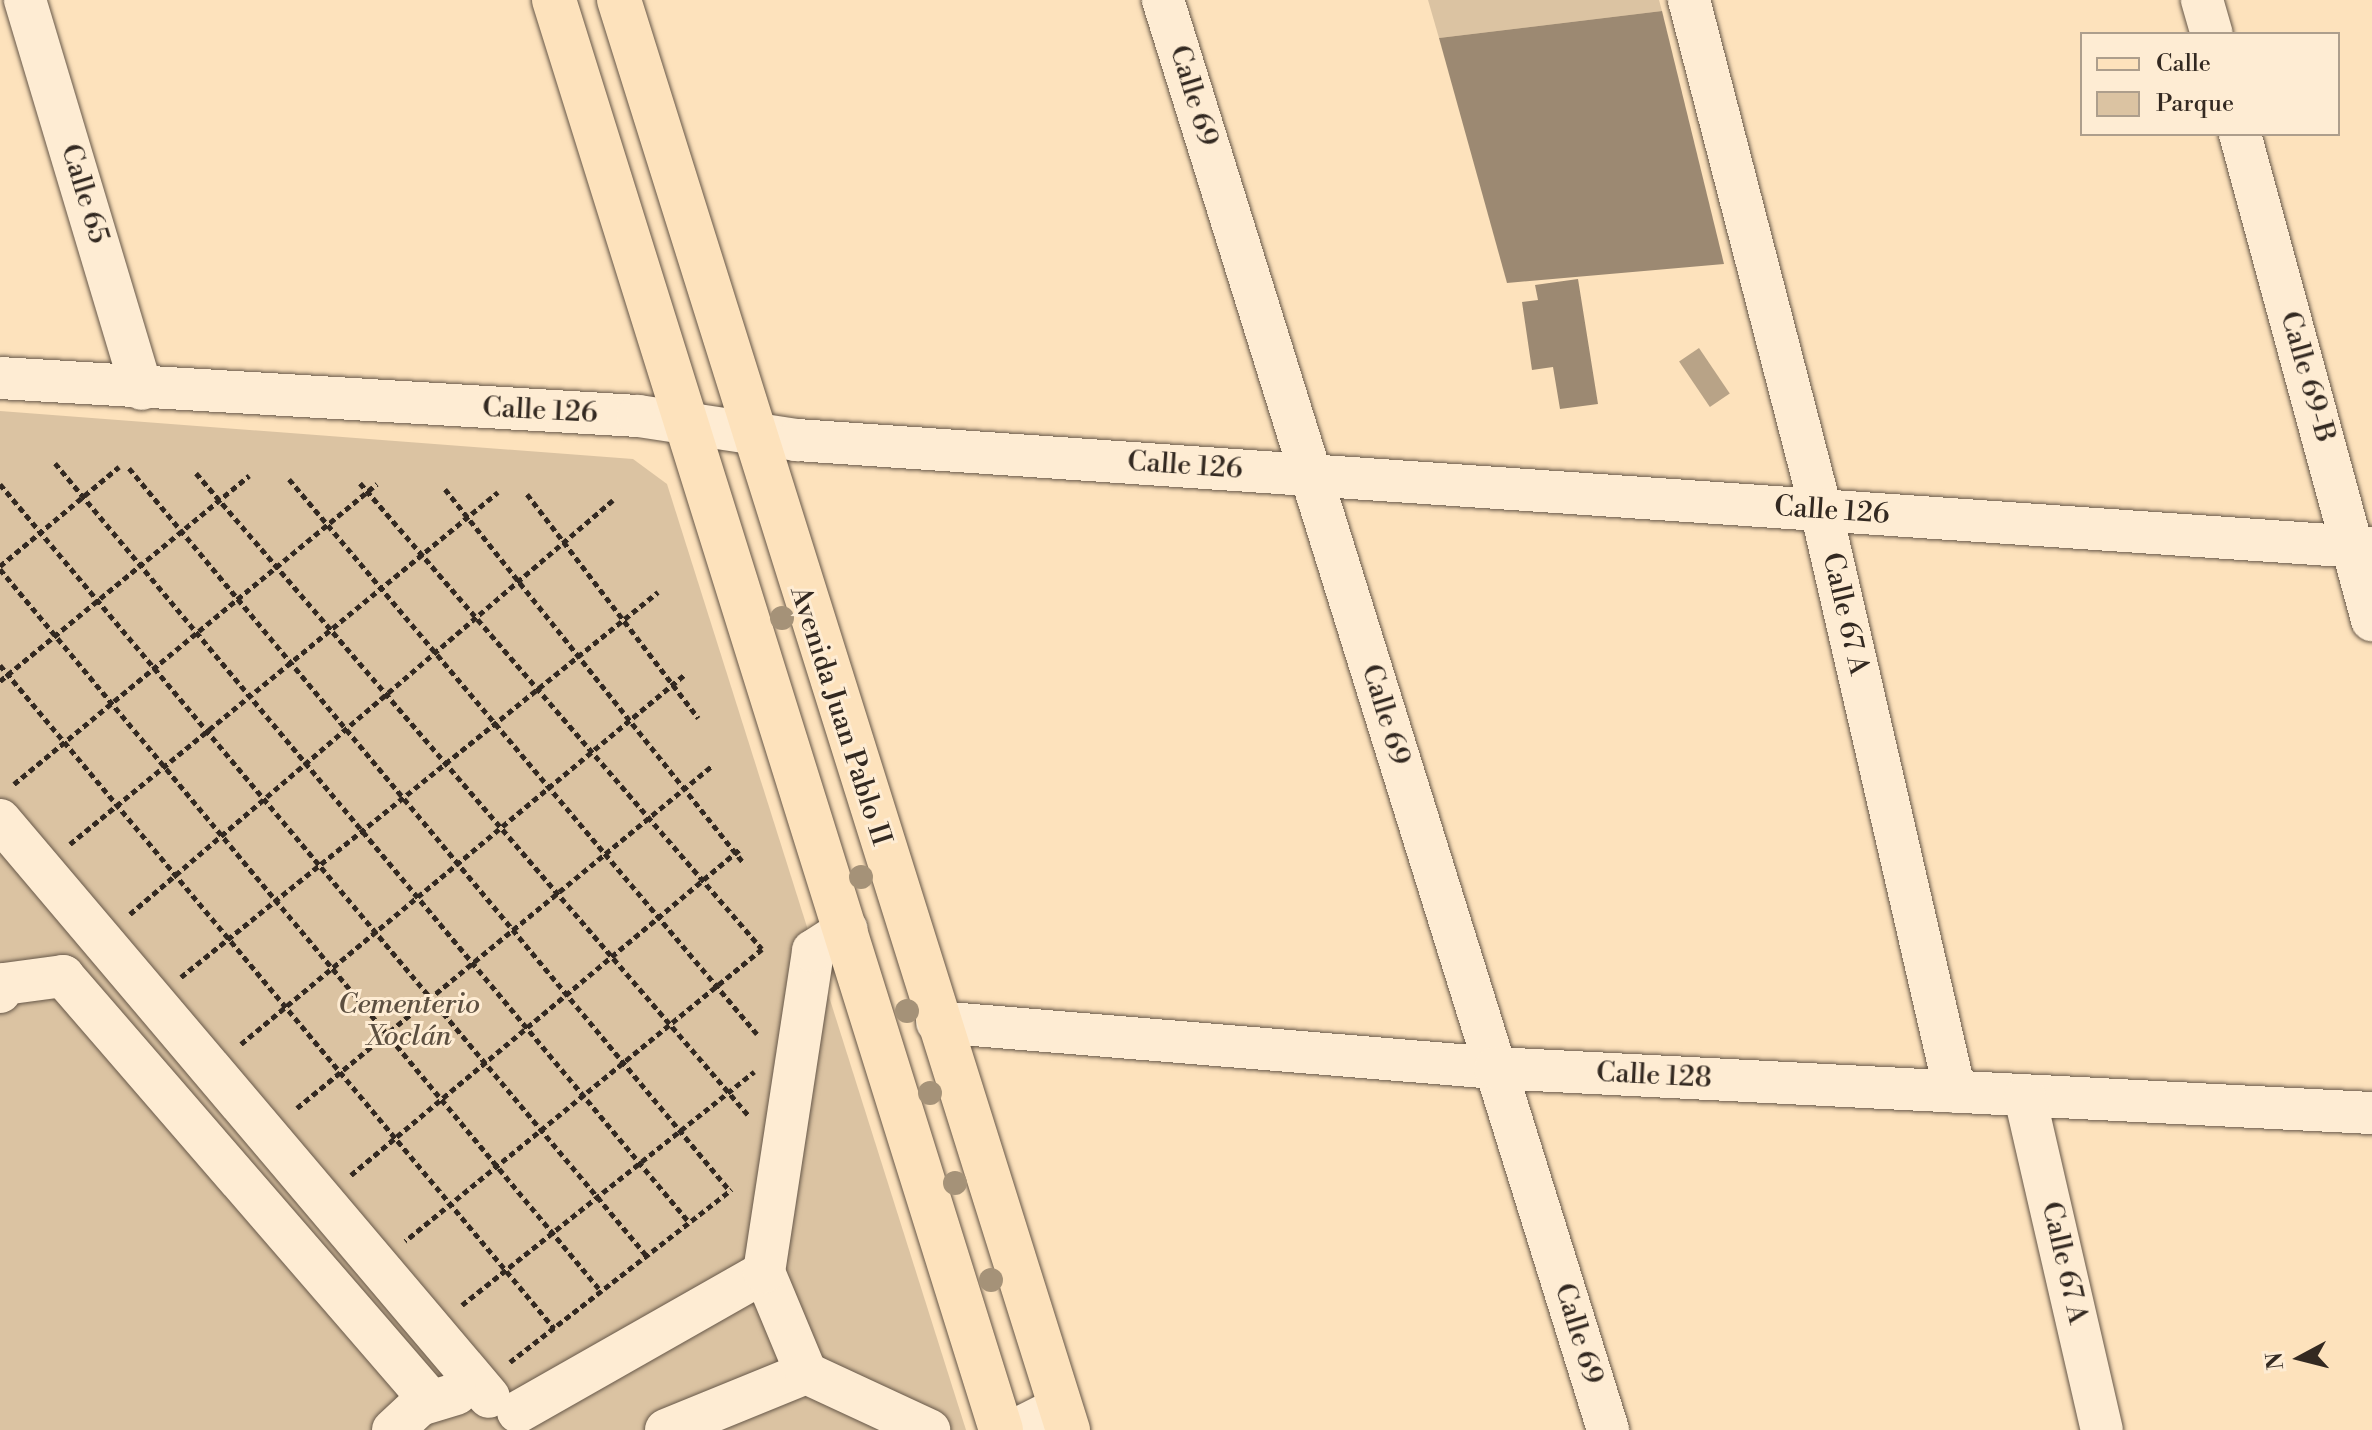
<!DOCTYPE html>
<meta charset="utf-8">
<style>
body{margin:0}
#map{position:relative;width:2372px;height:1430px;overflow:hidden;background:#fde2bc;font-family:"Libre Bodoni",serif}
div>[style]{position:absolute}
.green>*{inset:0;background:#dbc3a2}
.water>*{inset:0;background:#b8a387;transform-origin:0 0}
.building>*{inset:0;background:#9c8972}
.path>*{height:5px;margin-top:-2.5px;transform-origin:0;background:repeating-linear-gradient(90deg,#332921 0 6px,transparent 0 10px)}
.roads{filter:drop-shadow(0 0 2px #665748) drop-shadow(0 0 2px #665748)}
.minor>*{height:42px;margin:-21px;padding:0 21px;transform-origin:21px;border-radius:21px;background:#feecd3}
.major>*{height:44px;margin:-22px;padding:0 22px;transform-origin:22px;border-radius:22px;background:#fde2bc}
.trees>*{width:24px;height:24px;margin:-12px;border-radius:50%;background:#a59278}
span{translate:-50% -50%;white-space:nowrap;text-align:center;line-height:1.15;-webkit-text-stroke:6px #feecd3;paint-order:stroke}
.street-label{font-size:28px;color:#332921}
.park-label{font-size:28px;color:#5d5041;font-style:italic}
.legend{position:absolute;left:2080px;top:32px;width:260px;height:104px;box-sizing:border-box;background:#feecd3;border:2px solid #ad9e8c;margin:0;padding:10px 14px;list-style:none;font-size:24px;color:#332921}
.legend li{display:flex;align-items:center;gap:16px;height:40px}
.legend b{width:40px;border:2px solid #ad9e8c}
.north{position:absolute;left:2260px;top:1318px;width:80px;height:80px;-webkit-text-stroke:6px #feecd3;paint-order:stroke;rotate:263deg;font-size:22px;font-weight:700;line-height:32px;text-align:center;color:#332921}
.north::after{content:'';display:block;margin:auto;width:28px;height:36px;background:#332921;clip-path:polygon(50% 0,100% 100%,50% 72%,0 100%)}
</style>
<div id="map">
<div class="green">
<div style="clip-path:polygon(1428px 0,1659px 0,1662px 11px,1439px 38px)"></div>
<div style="clip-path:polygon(0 411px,633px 459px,667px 484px,966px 1430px,0 1430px)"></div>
</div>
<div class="water">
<div style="left:1699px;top:348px;width:55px;height:24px;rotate:56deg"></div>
</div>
<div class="building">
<div style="clip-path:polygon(1662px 11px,1724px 264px,1507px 283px,1439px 38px)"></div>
<div style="clip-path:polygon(1578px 279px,1598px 404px,1560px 409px,1553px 367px,1532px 370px,1522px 302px,1538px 300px,1535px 285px)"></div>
</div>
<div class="path">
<div style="left:55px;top:463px;width:989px;rotate:50.13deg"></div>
<div style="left:129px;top:468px;width:940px;rotate:50.26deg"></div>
<div style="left:196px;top:473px;width:847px;rotate:49.31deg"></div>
<div style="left:289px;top:479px;width:726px;rotate:49.86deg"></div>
<div style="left:360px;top:483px;width:615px;rotate:49.22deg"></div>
<div style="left:762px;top:949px;width:461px;rotate:140.7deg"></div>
<div style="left:0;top:484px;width:1006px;rotate:50.04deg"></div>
<div style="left:445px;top:489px;width:477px;rotate:51.4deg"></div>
<div style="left:527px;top:494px;width:282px;rotate:52.6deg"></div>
<div style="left:0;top:566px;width:155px;rotate:-39.8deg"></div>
<div style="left:0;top:569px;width:939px;rotate:50.23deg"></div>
<div style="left:0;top:665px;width:864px;rotate:50.12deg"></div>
<div style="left:0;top:681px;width:323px;rotate:-39.5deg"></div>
<div style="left:14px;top:784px;width:471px;rotate:-39.6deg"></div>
<div style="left:70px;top:844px;width:554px;rotate:-39.43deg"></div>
<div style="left:130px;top:914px;width:636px;rotate:-40.6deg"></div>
<div style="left:181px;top:977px;width:613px;rotate:-38.91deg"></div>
<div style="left:241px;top:1044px;width:577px;rotate:-39.79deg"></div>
<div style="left:297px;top:1108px;width:539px;rotate:-39.51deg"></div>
<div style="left:351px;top:1175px;width:508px;rotate:-39.96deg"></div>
<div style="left:462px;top:1305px;width:374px;rotate:-38.6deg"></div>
<div style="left:510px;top:1362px;width:281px;rotate:-37.9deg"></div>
</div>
<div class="roads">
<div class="minor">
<div style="left:25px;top:0;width:406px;rotate:73.3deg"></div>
<div style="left:1163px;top:0;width:1498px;rotate:72.71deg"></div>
<div style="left:1689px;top:0;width:527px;rotate:75.49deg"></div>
<div style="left:1821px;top:510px;width:597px;rotate:77.03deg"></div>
<div style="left:2202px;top:0;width:35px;rotate:74deg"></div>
<div style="left:2240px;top:134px;width:504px;rotate:74.8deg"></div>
<div style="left:0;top:378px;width:639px;rotate:3.41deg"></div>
<div style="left:638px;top:416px;width:161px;rotate:8.6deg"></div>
<div style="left:797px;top:440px;width:1579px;rotate:3.92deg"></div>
<div style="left:0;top:820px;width:756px;rotate:49.72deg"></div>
<div style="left:0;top:992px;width:9px;rotate:-63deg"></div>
<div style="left:4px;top:984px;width:60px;rotate:-7.7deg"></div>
<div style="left:63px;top:976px;width:561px;rotate:49.12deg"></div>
<div style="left:937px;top:1022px;width:560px;rotate:4.71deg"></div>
<div style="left:1495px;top:1068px;width:878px;rotate:2.94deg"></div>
<div style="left:2025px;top:1097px;width:342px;rotate:77deg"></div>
<div style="left:764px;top:1272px;width:109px;rotate:67.4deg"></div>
<div style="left:518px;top:1412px;width:283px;rotate:-29.6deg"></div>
<div style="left:764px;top:1272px;width:325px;rotate:-81.3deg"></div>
<div style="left:813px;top:951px;width:40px;rotate:-32.9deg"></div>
<div style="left:393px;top:1430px;width:37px;rotate:-43deg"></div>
<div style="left:420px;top:1405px;width:38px;rotate:-17deg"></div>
<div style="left:666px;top:1430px;width:151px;rotate:-22.2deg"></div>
<div style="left:806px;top:1373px;width:136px;rotate:24.9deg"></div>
<div style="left:1015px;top:1430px;width:51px;rotate:-26.6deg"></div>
</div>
<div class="major">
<div style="left:554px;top:0;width:1498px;rotate:72.64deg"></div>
<div style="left:619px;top:0;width:1499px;rotate:72.57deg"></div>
</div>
</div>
<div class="trees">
<div style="left:782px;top:618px"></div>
<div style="left:861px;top:877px"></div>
<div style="left:907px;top:1011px"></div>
<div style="left:930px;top:1093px"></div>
<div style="left:955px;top:1183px"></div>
<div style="left:991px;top:1280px"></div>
</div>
<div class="street-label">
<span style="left:1193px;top:96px;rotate:73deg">Calle 69</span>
<span style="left:84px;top:194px;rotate:73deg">Calle 65</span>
<span style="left:2307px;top:377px;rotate:74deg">Calle 69-B</span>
<span style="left:540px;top:411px;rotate:3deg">Calle 126</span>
<span style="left:1185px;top:466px;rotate:4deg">Calle 126</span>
<span style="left:1832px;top:511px;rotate:4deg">Calle 126</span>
<span style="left:1845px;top:614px;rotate:77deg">Calle 67 A</span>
<span style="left:1385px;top:715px;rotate:73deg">Calle 69</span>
<span style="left:840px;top:716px;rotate:72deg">Avenida Juan Pablo II</span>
<span style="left:1654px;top:1076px;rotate:3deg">Calle 128</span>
<span style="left:2064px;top:1263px;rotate:77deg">Calle 67 A</span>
<span style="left:1578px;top:1334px;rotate:73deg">Calle 69</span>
</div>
<div class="park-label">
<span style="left:409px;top:1021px">Cementerio<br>Xoclán</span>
</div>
<ul class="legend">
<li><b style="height:10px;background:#fde2bc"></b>Calle</li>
<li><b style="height:22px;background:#dbc3a2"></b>Parque</li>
</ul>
<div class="north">N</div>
</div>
